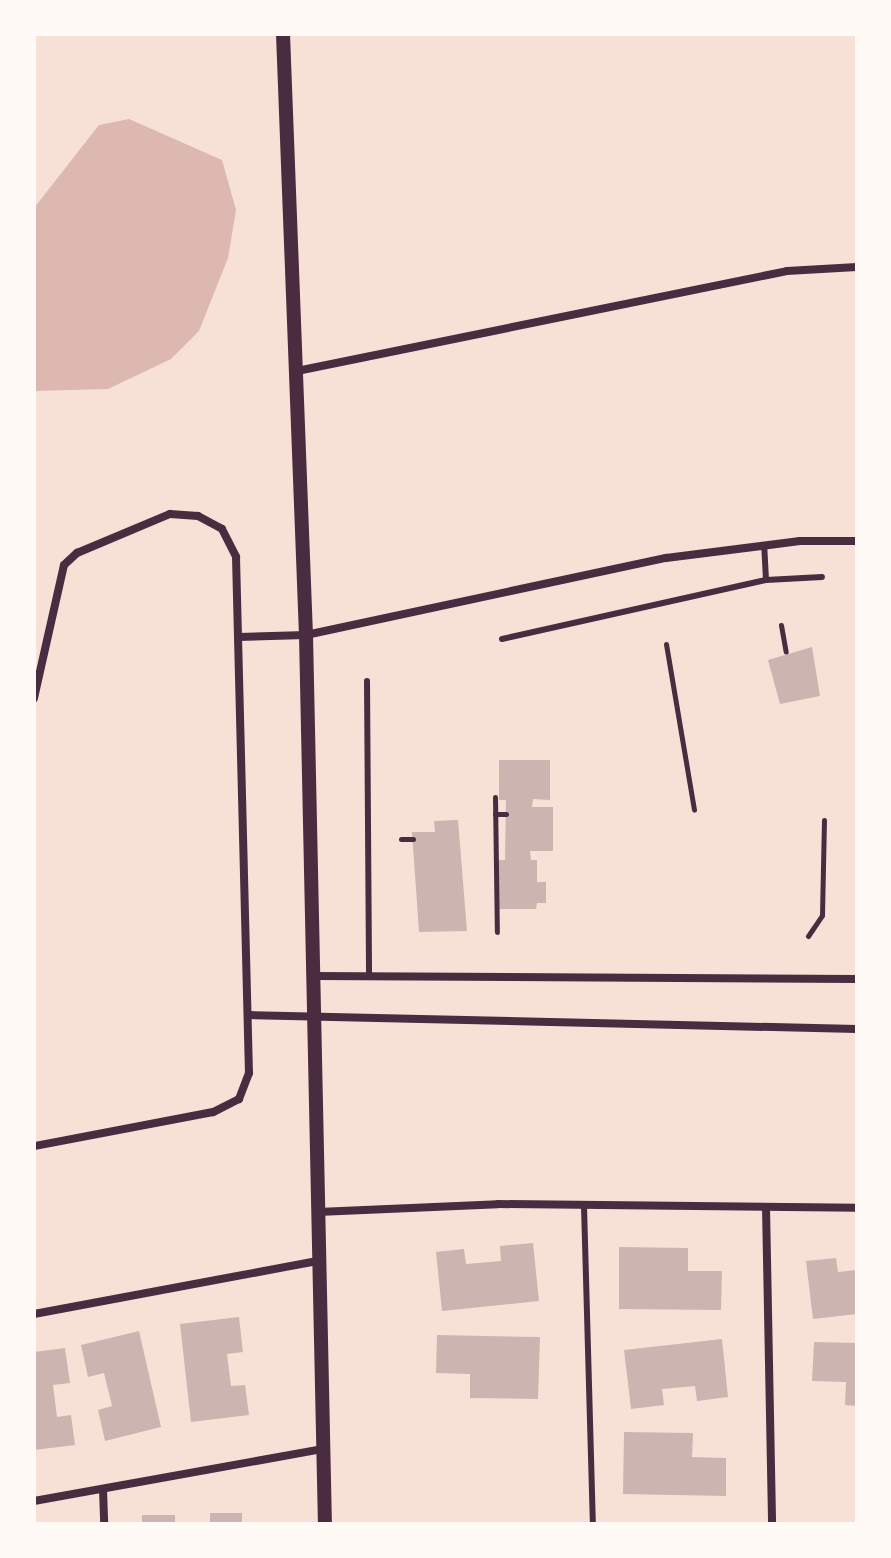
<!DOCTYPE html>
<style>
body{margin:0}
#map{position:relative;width:891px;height:1558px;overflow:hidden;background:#f7e1d7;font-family:Lora,serif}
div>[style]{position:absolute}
.water>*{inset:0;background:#dcb8b0}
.building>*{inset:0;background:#ccb4b1;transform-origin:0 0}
.path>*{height:5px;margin:-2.5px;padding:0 2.5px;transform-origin:2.5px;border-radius:2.5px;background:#4a2c40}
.service>*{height:6px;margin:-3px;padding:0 3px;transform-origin:3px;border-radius:3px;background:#4a2c40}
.minor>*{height:8px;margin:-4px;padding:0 4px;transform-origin:4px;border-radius:4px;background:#4a2c40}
.tertiary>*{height:14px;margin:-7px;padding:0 7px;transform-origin:7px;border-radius:7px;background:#4a2c40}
span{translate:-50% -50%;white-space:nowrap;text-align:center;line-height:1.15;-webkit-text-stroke:8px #fffaf5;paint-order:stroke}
.frame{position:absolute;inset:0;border:36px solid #fffaf5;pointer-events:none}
</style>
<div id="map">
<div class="water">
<div style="clip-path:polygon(129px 119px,222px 160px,236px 210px,228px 258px,199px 331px,171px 359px,108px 389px,34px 391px,34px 208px,99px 125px)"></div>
</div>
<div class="building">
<div style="clip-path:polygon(812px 647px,820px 696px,780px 704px,768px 660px)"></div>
<div style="clip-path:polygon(499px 760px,550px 760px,550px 800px,533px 799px,532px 807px,553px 807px,553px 851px,530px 851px,531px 860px,537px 860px,537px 882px,546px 882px,546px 903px,537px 903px,536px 909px,497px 909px,497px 860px,505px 860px,506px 800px,499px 800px)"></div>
<div style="clip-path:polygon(458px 820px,467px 931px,419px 932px,412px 832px,435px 832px,434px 821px)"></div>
<div style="clip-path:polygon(533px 1243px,539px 1301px,442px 1311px,436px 1252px,464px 1249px,466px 1264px,501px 1261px,500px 1246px)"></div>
<div style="clip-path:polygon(619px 1247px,688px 1248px,688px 1271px,722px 1271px,721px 1310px,619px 1309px)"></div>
<div style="clip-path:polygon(836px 1258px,838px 1272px,857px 1270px,857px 1314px,813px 1319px,806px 1261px)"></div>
<div style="clip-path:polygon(239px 1317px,243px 1352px,227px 1354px,231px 1386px,245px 1385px,249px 1415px,191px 1422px,180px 1324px)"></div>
<div style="clip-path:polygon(139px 1331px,161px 1427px,105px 1441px,98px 1410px,112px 1406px,104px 1373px,88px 1377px,81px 1345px)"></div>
<div style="clip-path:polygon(437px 1335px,540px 1337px,538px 1399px,470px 1398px,470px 1374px,436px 1373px)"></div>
<div style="clip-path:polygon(722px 1339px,728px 1397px,697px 1401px,695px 1386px,662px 1389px,664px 1405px,631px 1409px,624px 1350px)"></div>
<div style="clip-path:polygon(814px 1342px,857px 1343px,857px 1406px,845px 1405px,846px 1382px,812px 1381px)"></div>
<div style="clip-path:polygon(65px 1348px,70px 1383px,53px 1385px,57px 1417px,71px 1415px,75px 1445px,34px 1450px,34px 1352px)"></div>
<div style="clip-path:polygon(624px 1432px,693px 1433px,692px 1457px,726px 1458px,726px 1496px,623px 1494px)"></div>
<div style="left:242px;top:1513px;width:11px;height:32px;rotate:90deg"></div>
<div style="left:175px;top:1515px;width:9px;height:33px;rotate:90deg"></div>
</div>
<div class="path">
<div style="left:781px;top:625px;width:27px;rotate:80deg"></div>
<div style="left:666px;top:644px;width:168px;rotate:80.4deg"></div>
<div style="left:495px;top:797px;width:135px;rotate:89.2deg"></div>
<div style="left:495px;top:814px;width:11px"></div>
<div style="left:401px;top:839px;width:12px"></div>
<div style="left:808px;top:936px;width:25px;rotate:-56deg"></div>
<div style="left:822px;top:915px;width:95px;rotate:-88.8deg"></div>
</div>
<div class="service">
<div style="left:766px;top:580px;width:56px;rotate:-3.1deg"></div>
<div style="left:502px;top:639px;width:271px;rotate:-12.6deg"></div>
<div style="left:766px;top:580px;width:34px;rotate:-93deg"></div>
<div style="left:367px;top:681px;width:295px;rotate:89.6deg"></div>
<div style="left:584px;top:1206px;width:318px;rotate:88.4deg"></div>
</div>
<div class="minor">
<div style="left:297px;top:371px;width:500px;rotate:-11.53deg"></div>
<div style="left:787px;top:271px;width:70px;rotate:-3.3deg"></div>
<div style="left:239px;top:637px;width:67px;rotate:-1.7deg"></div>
<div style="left:306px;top:635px;width:368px;rotate:-12.1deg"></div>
<div style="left:666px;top:558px;width:135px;rotate:-7.2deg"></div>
<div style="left:800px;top:541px;width:57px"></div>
<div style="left:34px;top:698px;width:136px;rotate:-77.3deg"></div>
<div style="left:64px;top:565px;width:18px;rotate:-43deg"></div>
<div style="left:77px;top:553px;width:101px;rotate:-22.8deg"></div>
<div style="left:170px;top:514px;width:28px;rotate:4deg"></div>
<div style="left:198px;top:516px;width:27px;rotate:28deg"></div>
<div style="left:222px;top:529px;width:31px;rotate:63deg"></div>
<div style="left:236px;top:557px;width:516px;rotate:88.56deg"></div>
<div style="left:249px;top:1073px;width:28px;rotate:111deg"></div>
<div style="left:239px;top:1099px;width:29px;rotate:153deg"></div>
<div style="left:213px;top:1112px;width:182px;rotate:169.2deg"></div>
<div style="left:313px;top:976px;width:544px;rotate:0.32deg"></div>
<div style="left:248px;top:1015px;width:609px;rotate:1.32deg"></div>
<div style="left:766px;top:1207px;width:317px;rotate:88.9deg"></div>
<div style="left:318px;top:1212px;width:180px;rotate:-2.5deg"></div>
<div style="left:498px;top:1204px;width:359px;rotate:0.6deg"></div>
<div style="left:34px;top:1314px;width:287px;rotate:-10.6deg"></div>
<div style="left:103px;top:1489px;width:35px;rotate:88deg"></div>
<div style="left:34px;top:1501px;width:294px;rotate:-10.2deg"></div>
</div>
<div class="tertiary">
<div style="left:283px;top:34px;width:601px;rotate:87.81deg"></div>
<div style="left:306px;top:635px;width:889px;rotate:88.78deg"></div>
</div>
<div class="frame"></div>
</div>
